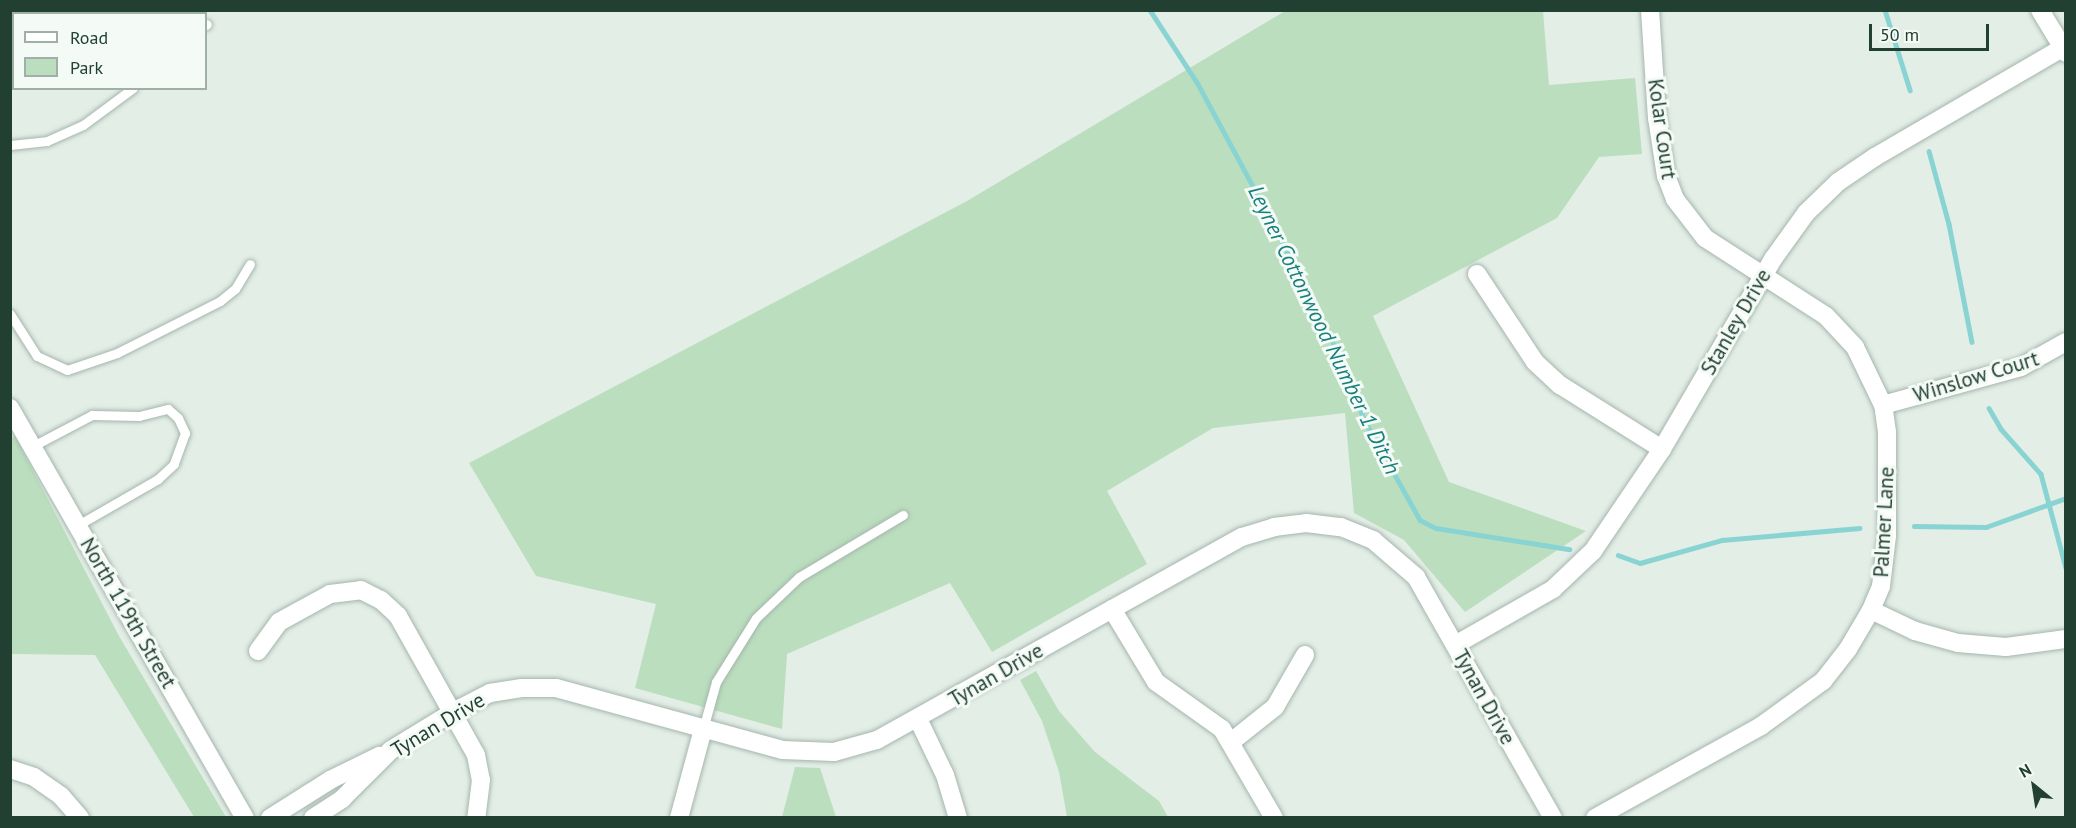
<!DOCTYPE html>
<style>
body{margin:0}
#map{position:relative;width:2076px;height:828px;overflow:hidden;background:#e3eee7;font-family:"PT Sans",sans-serif}
div>[style]{position:absolute}
.green>*{inset:0;background:#bbdfbe}
.stream>*{height:4.5px;margin:-2.25px;padding:0 2.25px;transform-origin:2.25px;border-radius:2.25px;background:#89d4d2}
.roads{filter:drop-shadow(0 0 2px #a5b6ad) drop-shadow(0 0 2px #a5b6ad)}
.service>*{height:9px;margin:-4.5px;padding:0 4.5px;transform-origin:4.5px;border-radius:4.5px;background:#fff}
.minor>*{height:18px;margin:-9px;padding:0 9px;transform-origin:9px;border-radius:9px;background:#fff}
.tertiary>*{height:18px;margin:-9px;padding:0 9px;transform-origin:9px;border-radius:9px;background:#fff}
span{translate:-50% -50%;white-space:nowrap;text-align:center;line-height:1.15;-webkit-text-stroke:6px #f4faf6;paint-order:stroke}
.street-label{font-size:21px;color:#224032}
.water-label{font-size:22px;color:#197f7c;font-style:italic}
.frame{position:absolute;inset:0;border:12px solid #224032;pointer-events:none}
.legend{position:absolute;left:12px;top:12px;width:195px;height:78px;box-sizing:border-box;background:#f4faf6;border:2px solid #a0b0a8;margin:0;padding:8px 10px;list-style:none;font-size:18px;color:#224032}
.legend li{display:flex;align-items:center;gap:12px;height:30px}
.legend b{width:30px;border:2px solid #a0b0a8}
.north{position:absolute;left:2004px;top:756px;width:60px;height:60px;-webkit-text-stroke:4px #f4faf6;paint-order:stroke;rotate:330deg;font-size:16px;font-weight:700;line-height:24px;text-align:center;color:#224032}
.north::after{content:'';display:block;margin:auto;width:21px;height:27px;background:#224032;clip-path:polygon(50% 0,100% 100%,50% 72%,0 100%)}
.scale{position:absolute;left:1869px;top:24px;width:120px;height:27px;box-sizing:border-box;border:3px solid #224032;border-top:0;padding-left:8px;font-size:18px;line-height:21px;white-space:nowrap;color:#224032;-webkit-text-stroke:4px #f4faf6;paint-order:stroke}
</style>
<div id="map">
<div class="green">
<div style="clip-path:polygon(1285px 11px,1543px 11px,1549px 85px,1635px 78px,1642px 154px,1599px 157px,1557px 218px,1373px 316px,1449px 482px,1586px 531px,1465px 612px,1404px 540px,1354px 513px,1345px 413px,1213px 428px,1107px 491px,1147px 564px,992px 652px,950px 583px,787px 654px,782px 729px,635px 688px,656px 604px,536px 576px,469px 463px,967px 201px)"></div>
<div style="clip-path:polygon(15px 436px,119px 636px,226px 817px,194px 817px,95px 655px,11px 654px,10px 439px)"></div>
<div style="clip-path:polygon(1036px 671px,1059px 711px,1095px 752px,1159px 801px,1168px 817px,1067px 817px,1059px 772px,1042px 721px,1020px 680px)"></div>
<div style="clip-path:polygon(795px 767px,820px 768px,836px 817px,782px 817px)"></div>
</div>
<div class="stream">
<div style="left:1150px;top:10px;width:88px;rotate:57deg"></div>
<div style="left:1198px;top:84px;width:167px;rotate:61.7deg"></div>
<div style="left:1277px;top:231px;width:122px;rotate:63.2deg"></div>
<div style="left:1332px;top:340px;width:87px;rotate:67.8deg"></div>
<div style="left:1365px;top:421px;width:113px;rotate:60.9deg"></div>
<div style="left:1420px;top:520px;width:18px;rotate:27deg"></div>
<div style="left:1436px;top:528px;width:135px;rotate:9deg"></div>
<div style="left:1885px;top:10px;width:84px;rotate:72.6deg"></div>
<div style="left:1929px;top:151px;width:76px;rotate:74.7deg"></div>
<div style="left:1949px;top:224px;width:120px;rotate:79deg"></div>
<div style="left:1989px;top:408px;width:24px;rotate:60deg"></div>
<div style="left:2001px;top:429px;width:60px;rotate:48.4deg"></div>
<div style="left:2041px;top:474px;width:97px;rotate:75.1deg"></div>
<div style="left:1914px;top:526px;width:72px;rotate:0.8deg"></div>
<div style="left:1986px;top:527px;width:85px;rotate:-19.9deg"></div>
<div style="left:1618px;top:555px;width:23px;rotate:20deg"></div>
<div style="left:1640px;top:563px;width:85px;rotate:-15.7deg"></div>
<div style="left:1722px;top:540px;width:138px;rotate:-5deg"></div>
</div>
<div class="roads">
<div class="service">
<div style="left:206px;top:25px;width:1px;rotate:-45deg"></div>
<div style="left:10px;top:145px;width:37px;rotate:-6deg"></div>
<div style="left:47px;top:141px;width:39px;rotate:-24deg"></div>
<div style="left:83px;top:125px;width:62px;rotate:-36.5deg"></div>
<div style="left:10px;top:314px;width:50px;rotate:57.3deg"></div>
<div style="left:37px;top:356px;width:33px;rotate:25deg"></div>
<div style="left:67px;top:370px;width:53px;rotate:-18.8deg"></div>
<div style="left:117px;top:353px;width:115px;rotate:-26.8deg"></div>
<div style="left:220px;top:301px;width:19px;rotate:-39deg"></div>
<div style="left:235px;top:289px;width:29px;rotate:-59deg"></div>
<div style="left:33px;top:446px;width:67px;rotate:-27.7deg"></div>
<div style="left:92px;top:415px;width:47px;rotate:1.2deg"></div>
<div style="left:139px;top:416px;width:30px;rotate:-14deg"></div>
<div style="left:168px;top:409px;width:13px;rotate:42deg"></div>
<div style="left:178px;top:418px;width:17px;rotate:65deg"></div>
<div style="left:185px;top:433px;width:33px;rotate:110deg"></div>
<div style="left:174px;top:464px;width:22px;rotate:137deg"></div>
<div style="left:158px;top:479px;width:92px;rotate:150.1deg"></div>
<div style="left:703px;top:729px;width:49px;rotate:-74.5deg"></div>
<div style="left:716px;top:682px;width:75px;rotate:-58deg"></div>
<div style="left:756px;top:618px;width:59px;rotate:-43.6deg"></div>
<div style="left:799px;top:577px;width:121px;rotate:-30.8deg"></div>
</div>
<div class="minor">
<div style="left:2040px;top:10px;width:50px;rotate:58.8deg"></div>
<div style="left:1477px;top:274px;width:105px;rotate:56.6deg"></div>
<div style="left:1535px;top:362px;width:34px;rotate:43deg"></div>
<div style="left:1560px;top:385px;width:120px;rotate:32.1deg"></div>
<div style="left:1883px;top:405px;width:143px;rotate:-15.4deg"></div>
<div style="left:2021px;top:367px;width:51px;rotate:-29.1deg"></div>
<div style="left:1112px;top:609px;width:85px;rotate:58.9deg"></div>
<div style="left:1156px;top:682px;width:81px;rotate:35.5deg"></div>
<div style="left:1222px;top:729px;width:103px;rotate:59.7deg"></div>
<div style="left:1871px;top:610px;width:49px;rotate:25.5deg"></div>
<div style="left:1915px;top:631px;width:45px;rotate:15.6deg"></div>
<div style="left:1958px;top:643px;width:48px;rotate:4.8deg"></div>
<div style="left:2006px;top:647px;width:61px;rotate:-7.6deg"></div>
<div style="left:1455px;top:645px;width:113px;rotate:-29.7deg"></div>
<div style="left:1553px;top:589px;width:55px;rotate:-43.5deg"></div>
<div style="left:1593px;top:551px;width:123px;rotate:-55.9deg"></div>
<div style="left:1662px;top:449px;width:220px;rotate:-59.7deg"></div>
<div style="left:1773px;top:259px;width:57px;rotate:-54.3deg"></div>
<div style="left:1806px;top:213px;width:45px;rotate:-44.1deg"></div>
<div style="left:1838px;top:182px;width:45px;rotate:-34deg"></div>
<div style="left:1875px;top:157px;width:221px;rotate:-30.2deg"></div>
<div style="left:258px;top:651px;width:36px;rotate:-54deg"></div>
<div style="left:279px;top:622px;width:58px;rotate:-28.8deg"></div>
<div style="left:330px;top:594px;width:31px;rotate:-7deg"></div>
<div style="left:361px;top:590px;width:22px;rotate:27deg"></div>
<div style="left:381px;top:600px;width:23px;rotate:43deg"></div>
<div style="left:398px;top:616px;width:159px;rotate:60.7deg"></div>
<div style="left:476px;top:755px;width:25px;rotate:79deg"></div>
<div style="left:481px;top:780px;width:38px;rotate:97deg"></div>
<div style="left:918px;top:719px;width:62px;rotate:64.3deg"></div>
<div style="left:945px;top:775px;width:45px;rotate:73.2deg"></div>
<div style="left:1231px;top:742px;width:56px;rotate:-38.5deg"></div>
<div style="left:1275px;top:707px;width:60px;rotate:-60deg"></div>
<div style="left:10px;top:769px;width:25px;rotate:18deg"></div>
<div style="left:34px;top:777px;width:33px;rotate:35deg"></div>
<div style="left:61px;top:796px;width:29px;rotate:49deg"></div>
<div style="left:270px;top:818px;width:71px;rotate:-32.3deg"></div>
<div style="left:330px;top:780px;width:55px;rotate:-26.1deg"></div>
<div style="left:313px;top:818px;width:35px;rotate:-33deg"></div>
<div style="left:342px;top:799px;width:69px;rotate:-45deg"></div>
<div style="left:391px;top:750px;width:73px;rotate:-31.5deg"></div>
<div style="left:453px;top:712px;width:42px;rotate:-27.2deg"></div>
<div style="left:490px;top:693px;width:32px;rotate:-9deg"></div>
<div style="left:522px;top:688px;width:34px"></div>
<div style="left:556px;top:688px;width:234px;rotate:15.3deg"></div>
<div style="left:782px;top:750px;width:52px;rotate:2.2deg"></div>
<div style="left:834px;top:752px;width:45px;rotate:-15.6deg"></div>
<div style="left:877px;top:740px;width:418px;rotate:-29.1deg"></div>
<div style="left:1242px;top:537px;width:34px;rotate:-17deg"></div>
<div style="left:1274px;top:527px;width:32px;rotate:-7deg"></div>
<div style="left:1306px;top:523px;width:35px;rotate:7deg"></div>
<div style="left:1341px;top:527px;width:35px;rotate:22deg"></div>
<div style="left:1373px;top:540px;width:57px;rotate:40.7deg"></div>
<div style="left:1416px;top:577px;width:277px;rotate:60.4deg"></div>
<div style="left:679px;top:818px;width:92px;rotate:-74.9deg"></div>
<div style="left:1595px;top:818px;width:190px;rotate:-29deg"></div>
<div style="left:1761px;top:726px;width:77px;rotate:-36deg"></div>
<div style="left:1823px;top:681px;width:41px;rotate:-52deg"></div>
<div style="left:1848px;top:649px;width:45px;rotate:-59.5deg"></div>
<div style="left:1871px;top:610px;width:26px;rotate:-67deg"></div>
<div style="left:1881px;top:586px;width:50px;rotate:-83.2deg"></div>
<div style="left:1887px;top:536px;width:104px;rotate:-90deg"></div>
<div style="left:1887px;top:432px;width:27px;rotate:-98deg"></div>
<div style="left:1883px;top:405px;width:64px;rotate:-115.8deg"></div>
<div style="left:1855px;top:347px;width:42px;rotate:-133.1deg"></div>
<div style="left:1826px;top:316px;width:144px;rotate:-147.2deg"></div>
<div style="left:1705px;top:238px;width:49px;rotate:-127.6deg"></div>
<div style="left:1675px;top:199px;width:25px;rotate:-111deg"></div>
<div style="left:1666px;top:176px;width:59px;rotate:-98.8deg"></div>
<div style="left:1657px;top:118px;width:108px;rotate:-93.7deg"></div>
</div>
<div class="tertiary">
<div style="left:10px;top:408px;width:473px;rotate:60.2deg"></div>
</div>
</div>
<div class="street-label">
<span style="left:1662px;top:129px;rotate:82deg">Kolar Court</span>
<span style="left:1736px;top:322px;rotate:-60deg">Stanley Drive</span>
<span style="left:1976px;top:377px;rotate:-17deg">Winslow Court</span>
<span style="left:1884px;top:522px;rotate:-87deg">Palmer Lane</span>
<span style="left:128px;top:613px;rotate:60deg">North 119th Street</span>
<span style="left:996px;top:675px;rotate:-30deg">Tynan Drive</span>
<span style="left:1484px;top:697px;rotate:61deg">Tynan Drive</span>
<span style="left:438px;top:725px;rotate:-31deg">Tynan Drive</span>
</div>
<div class="water-label">
<span style="left:1324px;top:330px;rotate:64deg">Leyner Cottonwood Number 1 Ditch</span>
</div>
<div class="frame"></div>
<ul class="legend">
<li><b style="height:8px;background:#fff"></b>Road</li>
<li><b style="height:16px;background:#bbdfbe"></b>Park</li>
</ul>
<div class="north">N</div>
<div class="scale">50 m</div>
</div>
